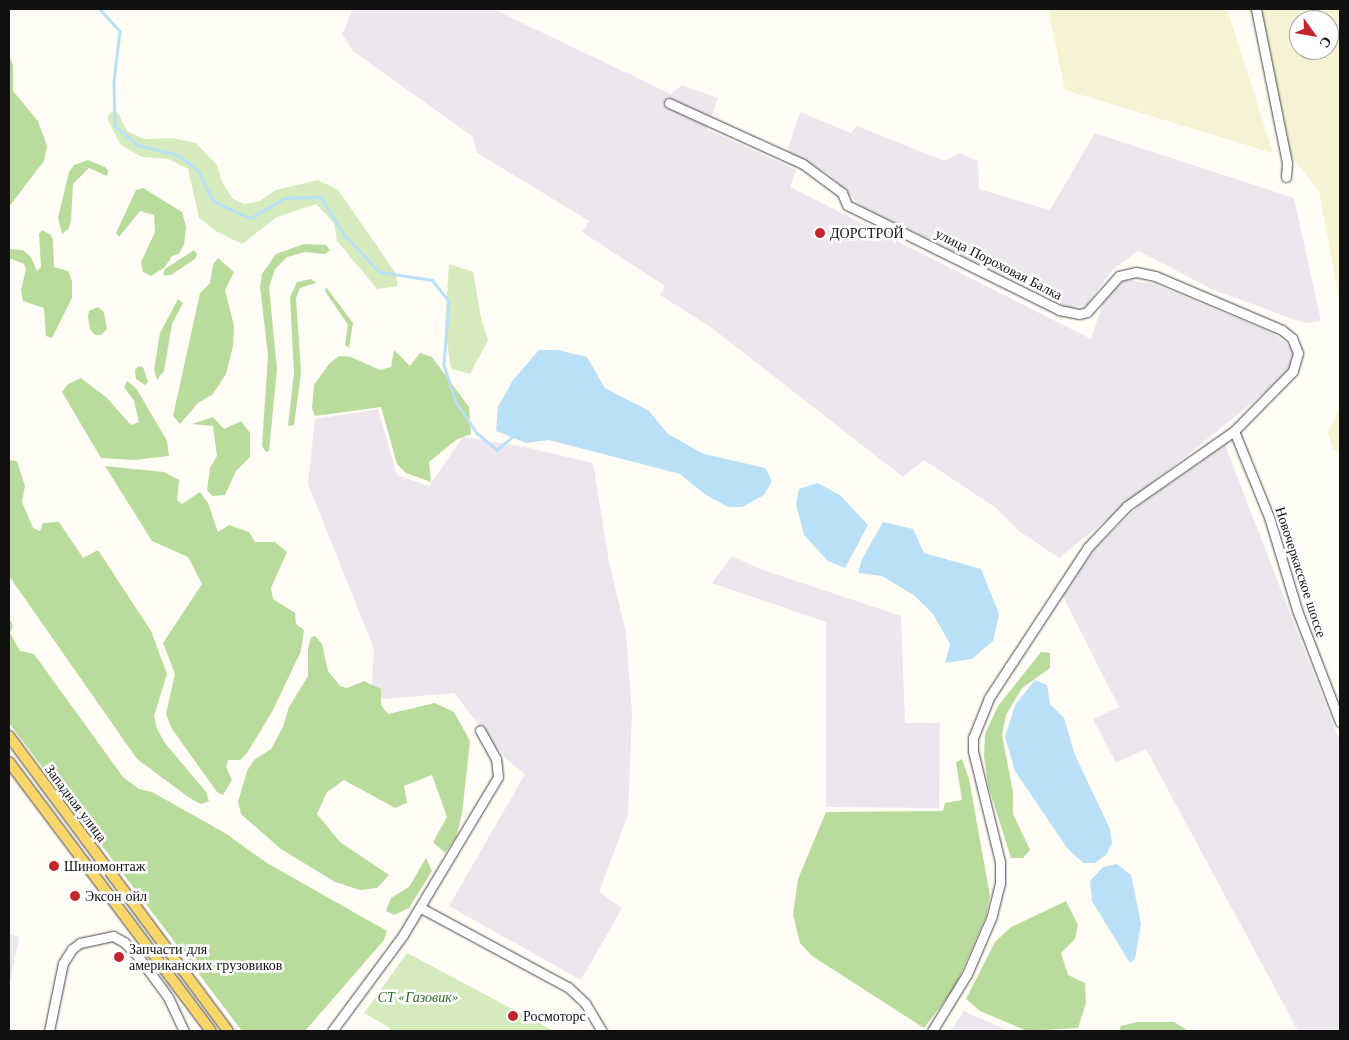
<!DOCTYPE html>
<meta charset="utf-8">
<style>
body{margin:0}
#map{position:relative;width:1349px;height:1040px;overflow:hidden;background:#fffdf5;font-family:"Libre Baskerville",serif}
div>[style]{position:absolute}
.industrial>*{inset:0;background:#eee6ef}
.farmland>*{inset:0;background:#f6f3d4}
.green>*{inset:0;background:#d5ebbd}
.forest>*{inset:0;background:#b9dc9c}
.water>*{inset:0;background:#b9e0f7}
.stream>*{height:2.5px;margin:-1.25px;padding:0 1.25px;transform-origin:1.25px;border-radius:1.25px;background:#b9e0f7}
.roads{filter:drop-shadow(0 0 1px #444) drop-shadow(0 0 1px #444)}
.minor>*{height:9px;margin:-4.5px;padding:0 4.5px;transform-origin:4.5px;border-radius:4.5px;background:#fff}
.major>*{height:10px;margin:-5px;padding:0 5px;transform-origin:5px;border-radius:5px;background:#f9d66b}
.dots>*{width:14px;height:14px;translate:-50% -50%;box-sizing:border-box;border:2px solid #fff;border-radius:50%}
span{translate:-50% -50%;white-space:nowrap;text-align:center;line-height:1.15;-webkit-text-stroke:5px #fff;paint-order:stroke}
.poi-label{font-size:14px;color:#111}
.left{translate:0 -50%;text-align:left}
.street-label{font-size:14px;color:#111}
.park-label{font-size:14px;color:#2f6b1f;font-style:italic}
.frame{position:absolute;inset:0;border:10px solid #111;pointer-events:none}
.north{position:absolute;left:1289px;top:10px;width:50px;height:50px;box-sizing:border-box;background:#fff;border:1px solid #a0a0a0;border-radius:50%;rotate:122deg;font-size:14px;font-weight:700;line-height:20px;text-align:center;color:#111}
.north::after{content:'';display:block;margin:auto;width:18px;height:22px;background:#c4262e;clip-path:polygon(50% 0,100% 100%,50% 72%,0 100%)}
</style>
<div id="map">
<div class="industrial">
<div style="clip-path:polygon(353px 9px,493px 9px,671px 94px,682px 85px,718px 98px,707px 129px,796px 170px,790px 187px,1091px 339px,1102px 305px,1120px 279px,1154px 284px,1272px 333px,1294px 349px,1296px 360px,1285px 375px,1242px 411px,1059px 558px,1019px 531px,996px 508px,924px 460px,903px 477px,712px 328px,660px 295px,665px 286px,582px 232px,589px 221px,476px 152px,473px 137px,353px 51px,342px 34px)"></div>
<div style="clip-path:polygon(800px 112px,851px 133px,857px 126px,944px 161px,960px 153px,978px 161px,979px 189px,1050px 210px,1095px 133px,1294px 198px,1321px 321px,1304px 323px,1216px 291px,1138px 251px,1112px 270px,1088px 304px,1070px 308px,862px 207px,829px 174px,787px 152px)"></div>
<div style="clip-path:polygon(378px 409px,397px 475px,429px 486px,463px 437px,525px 447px,593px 463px,609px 562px,626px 632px,632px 713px,628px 815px,599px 892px,622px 908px,581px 980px,449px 906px,525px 774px,506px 759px,454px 693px,371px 700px,374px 649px,308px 484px,315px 419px)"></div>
<div style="clip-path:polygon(1225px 445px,1340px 742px,1340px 1031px,1298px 1031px,1146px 749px,1116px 763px,1093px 719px,1119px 707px,1063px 596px,1094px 550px,1139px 505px)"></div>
<div style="clip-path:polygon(732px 556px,760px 569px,901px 616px,905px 723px,940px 723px,939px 808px,826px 807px,826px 622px,712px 583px)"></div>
<div style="clip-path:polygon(9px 934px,19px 937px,9px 987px)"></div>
<div style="clip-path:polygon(964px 1011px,1009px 1031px,950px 1031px)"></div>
</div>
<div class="farmland">
<div style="clip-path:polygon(1048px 9px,1227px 9px,1273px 153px,1065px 90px)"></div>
<div style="clip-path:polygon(evenodd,1248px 9px,1340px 9px,1340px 304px,1319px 191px,1281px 143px,1269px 100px,1259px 35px,1248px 9px,1299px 20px,1329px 20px,1329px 50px,1299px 50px,1299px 20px)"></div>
<div style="clip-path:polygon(1340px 406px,1340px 452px,1333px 449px,1328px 433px)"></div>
</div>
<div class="green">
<div style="clip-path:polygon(111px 112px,118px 113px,127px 131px,144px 139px,172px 138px,196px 143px,217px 165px,222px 182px,233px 199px,244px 204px,260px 201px,276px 190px,318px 180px,338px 190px,395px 272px,398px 286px,377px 289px,337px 241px,334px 223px,316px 204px,277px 217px,242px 244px,216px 231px,199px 218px,188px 169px,168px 159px,142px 157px,120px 144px,107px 118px)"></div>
<div style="clip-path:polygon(449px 264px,473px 272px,481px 318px,488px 340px,470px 374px,451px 369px,445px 327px)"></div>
<div style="clip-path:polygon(407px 953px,554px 1031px,389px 1031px,390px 1028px,364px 1013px)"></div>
</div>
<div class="forest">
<div style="clip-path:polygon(9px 55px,13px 65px,13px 91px,38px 121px,47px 146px,44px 161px,9px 207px)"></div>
<div style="clip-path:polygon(88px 160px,105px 167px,108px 171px,107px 176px,89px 168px,73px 184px,71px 220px,69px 228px,62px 234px,58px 218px,69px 172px,74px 165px)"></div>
<div style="clip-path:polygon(143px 188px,182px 212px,186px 227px,184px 245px,179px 254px,172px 256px,165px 267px,151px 276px,143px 272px,141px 262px,155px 232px,154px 215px,140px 211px,119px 237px,116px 233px,136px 190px)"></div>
<div style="clip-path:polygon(42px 230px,51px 235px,53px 240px,54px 267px,68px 271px,72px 281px,72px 298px,52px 338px,46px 336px,44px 308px,23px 301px,21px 290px,26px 269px,24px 264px,9px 258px,9px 249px,23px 250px,31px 257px,37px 271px,41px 267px,39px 234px)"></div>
<div style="clip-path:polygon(304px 244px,326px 245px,330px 250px,325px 254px,305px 252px,287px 257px,275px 269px,269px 287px,277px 369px,269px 451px,266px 452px,262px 446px,268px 355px,260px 287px,262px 274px,276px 254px)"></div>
<div style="clip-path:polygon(194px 250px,197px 254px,195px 259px,171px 275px,163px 275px,165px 269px)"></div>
<div style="clip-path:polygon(218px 258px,234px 272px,225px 290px,234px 326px,233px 346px,226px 374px,213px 394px,198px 403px,180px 424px,173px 416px,200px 293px,210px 283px,213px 264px)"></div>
<div style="clip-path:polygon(311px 279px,316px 283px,300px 288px,296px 298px,301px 373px,294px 425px,288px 426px,294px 373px,290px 297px,297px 282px)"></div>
<div style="clip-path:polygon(326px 287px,353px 323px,349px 348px,345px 345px,348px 325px,325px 291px)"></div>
<div style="clip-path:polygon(178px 299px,183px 303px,172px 324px,164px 371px,157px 380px,154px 370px,160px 333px)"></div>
<div style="clip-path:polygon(98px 307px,104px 312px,107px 329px,101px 335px,95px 335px,90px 329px,88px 317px,89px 311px)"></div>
<div style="clip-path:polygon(394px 350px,410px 366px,420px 353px,432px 357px,469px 407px,471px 434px,456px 440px,429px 462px,431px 482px,406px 473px,397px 464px,381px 407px,315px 416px,312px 409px,314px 385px,329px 364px,339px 356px,351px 357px,380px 370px,391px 367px)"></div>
<div style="clip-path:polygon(138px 366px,143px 367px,148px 382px,145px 385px,136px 379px,135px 370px)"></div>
<div style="clip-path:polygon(81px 378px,107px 398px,131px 425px,139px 422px,134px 401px,124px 387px,127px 381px,136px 388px,167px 441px,169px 456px,134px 460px,101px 458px,62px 392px,68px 384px)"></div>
<div style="clip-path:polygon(213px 417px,224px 429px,241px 421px,250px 433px,250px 457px,236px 471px,225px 495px,212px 496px,207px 490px,210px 468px,217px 456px,213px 426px,192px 424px)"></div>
<div style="clip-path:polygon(9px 460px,17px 461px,25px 486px,22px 502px,33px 528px,40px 531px,43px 523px,59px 522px,83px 558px,98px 550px,151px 631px,167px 674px,154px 716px,157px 729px,165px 743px,206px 792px,209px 801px,201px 804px,191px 799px,137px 759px,9px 576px)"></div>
<div style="clip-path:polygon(105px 466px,164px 472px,179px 480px,177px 500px,182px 504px,200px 492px,208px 503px,218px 532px,229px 525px,249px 532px,255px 542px,275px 542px,287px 552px,271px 588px,273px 599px,295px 613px,296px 624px,304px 630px,301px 651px,272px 712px,247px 753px,240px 760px,228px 760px,226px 767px,232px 780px,223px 795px,217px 792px,172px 729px,166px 714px,175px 674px,163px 643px,202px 584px,188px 557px,152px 541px)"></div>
<div style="clip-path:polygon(9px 618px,13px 626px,10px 633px,20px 651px,34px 654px,123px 777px,139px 789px,152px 792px,225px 833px,267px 863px,387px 931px,384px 940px,305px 1031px,242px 1031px,9px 723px)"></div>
<div style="clip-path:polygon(315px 636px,322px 644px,328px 671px,340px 686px,347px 688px,364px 681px,381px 689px,381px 705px,388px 714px,435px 703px,454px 712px,470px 741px,462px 814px,456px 837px,445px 853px,433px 842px,447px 817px,432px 775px,404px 786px,407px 803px,395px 808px,344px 780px,327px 792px,317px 814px,340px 842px,389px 875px,377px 888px,360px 890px,335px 882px,281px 849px,241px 814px,238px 802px,247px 771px,254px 760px,271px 749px,283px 727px,289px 707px,308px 676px,308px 649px,311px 637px)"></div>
<div style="clip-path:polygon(1041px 652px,1050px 653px,1050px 668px,1022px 688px,1006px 715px,1002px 735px,1013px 793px,1013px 814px,1030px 850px,1023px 858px,1011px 858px,988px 785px,984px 756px,985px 734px,998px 706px)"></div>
<div style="clip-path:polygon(962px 759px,969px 779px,990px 896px,986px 916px,955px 987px,924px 1028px,812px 956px,800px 943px,793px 915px,798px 879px,826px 812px,943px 811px,945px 803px,962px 800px,956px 762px)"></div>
<div style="clip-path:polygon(426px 858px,432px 871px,409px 908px,394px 915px,386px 911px,391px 898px,409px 887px)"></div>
<div style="clip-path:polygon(1066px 901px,1078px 925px,1075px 939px,1061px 953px,1068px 975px,1085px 983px,1086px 1003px,1078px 1028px,1027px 1031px,980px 1011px,966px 999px,995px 942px,1011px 927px)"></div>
<div style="clip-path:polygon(1137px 1022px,1174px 1022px,1189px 1031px,1119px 1031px,1121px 1026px)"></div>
</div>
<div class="water">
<div style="clip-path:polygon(539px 350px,558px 350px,587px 357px,605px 388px,649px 411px,668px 434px,704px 454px,765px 468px,772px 481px,764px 495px,742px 507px,728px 507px,706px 495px,680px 474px,549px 440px,526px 443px,496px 431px,498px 407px,513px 380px)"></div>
<div style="clip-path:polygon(817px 483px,840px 495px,868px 525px,845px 568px,828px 561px,804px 535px,796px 504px,799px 489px)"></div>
<div style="clip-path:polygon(883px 522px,913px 529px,924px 553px,981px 569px,999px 614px,993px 641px,972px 659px,945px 663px,950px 644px,933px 614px,915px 596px,882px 576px,858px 573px,862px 559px)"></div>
<div style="clip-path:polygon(1035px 680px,1047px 685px,1050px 704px,1064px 718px,1075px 755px,1110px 829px,1112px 843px,1106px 855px,1095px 863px,1083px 863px,1067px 848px,1015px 771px,1005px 737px,1015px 705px)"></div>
<div style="clip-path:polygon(1117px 864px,1131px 875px,1141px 924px,1135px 959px,1130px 963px,1092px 901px,1090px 881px,1103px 867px)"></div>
</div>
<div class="stream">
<div style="left:100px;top:9px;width:30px;rotate:48deg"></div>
<div style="left:120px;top:31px;width:51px;rotate:96.7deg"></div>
<div style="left:114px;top:82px;width:44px;rotate:88.7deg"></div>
<div style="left:115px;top:126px;width:30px;rotate:40deg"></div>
<div style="left:138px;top:145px;width:41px;rotate:14deg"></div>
<div style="left:178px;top:155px;width:26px;rotate:37deg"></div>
<div style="left:199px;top:171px;width:33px;rotate:65deg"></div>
<div style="left:213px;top:201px;width:41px;rotate:24.7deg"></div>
<div style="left:250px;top:218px;width:40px;rotate:-29.7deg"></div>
<div style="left:285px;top:198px;width:36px;rotate:-2deg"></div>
<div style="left:321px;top:197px;width:46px;rotate:58.4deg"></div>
<div style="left:345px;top:236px;width:50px;rotate:45.8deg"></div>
<div style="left:380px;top:272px;width:53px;rotate:8.7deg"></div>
<div style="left:432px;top:280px;width:27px;rotate:51deg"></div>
<div style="left:449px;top:301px;width:64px;rotate:94.5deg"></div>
<div style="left:444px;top:365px;width:39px;rotate:72deg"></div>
<div style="left:456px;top:402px;width:37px;rotate:56deg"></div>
<div style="left:477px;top:433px;width:26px;rotate:40deg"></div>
<div style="left:497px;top:450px;width:20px;rotate:-41deg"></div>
</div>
<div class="roads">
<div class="minor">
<div style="left:1256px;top:9px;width:157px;rotate:78.6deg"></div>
<div style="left:1287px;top:163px;width:14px;rotate:94deg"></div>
<div style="left:669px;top:103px;width:147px;rotate:24.5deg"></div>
<div style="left:803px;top:164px;width:49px;rotate:36.6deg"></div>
<div style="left:842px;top:193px;width:13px;rotate:67deg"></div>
<div style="left:847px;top:205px;width:237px;rotate:26.3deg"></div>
<div style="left:1059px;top:310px;width:20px;rotate:11deg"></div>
<div style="left:1079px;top:314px;width:8px;rotate:-14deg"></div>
<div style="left:1087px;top:312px;width:48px;rotate:-48.4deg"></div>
<div style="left:1119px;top:276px;width:17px;rotate:-13deg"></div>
<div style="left:1136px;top:272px;width:19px;rotate:12deg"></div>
<div style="left:1155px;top:276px;width:138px;rotate:23deg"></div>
<div style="left:1282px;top:330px;width:13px;rotate:39deg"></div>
<div style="left:1292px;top:338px;width:16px;rotate:68deg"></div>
<div style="left:1298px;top:353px;width:19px;rotate:106deg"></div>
<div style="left:1293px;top:371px;width:84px;rotate:134.5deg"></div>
<div style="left:1234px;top:431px;width:131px;rotate:145deg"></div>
<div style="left:1127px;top:506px;width:57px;rotate:133.6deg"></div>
<div style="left:1088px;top:547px;width:181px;rotate:123.3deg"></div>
<div style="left:989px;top:698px;width:43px;rotate:111.8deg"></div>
<div style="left:973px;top:738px;width:13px;rotate:90deg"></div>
<div style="left:973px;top:751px;width:114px;rotate:76.3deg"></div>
<div style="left:1000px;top:862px;width:21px;rotate:90deg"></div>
<div style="left:1000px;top:883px;width:34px;rotate:104deg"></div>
<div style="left:992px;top:916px;width:63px;rotate:113.3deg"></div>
<div style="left:967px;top:974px;width:67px;rotate:121.6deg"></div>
<div style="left:1234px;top:431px;width:93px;rotate:67.9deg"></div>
<div style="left:1269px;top:517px;width:97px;rotate:73.2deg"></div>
<div style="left:1297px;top:610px;width:120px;rotate:69deg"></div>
<div style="left:421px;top:908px;width:167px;rotate:28.3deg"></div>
<div style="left:568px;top:987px;width:23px;rotate:43deg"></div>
<div style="left:585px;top:1003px;width:33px;rotate:59deg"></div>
<div style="left:49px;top:1031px;width:69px;rotate:-78.4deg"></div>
<div style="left:63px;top:963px;width:17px;rotate:-57deg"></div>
<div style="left:72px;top:949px;width:10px;rotate:-37deg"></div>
<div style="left:80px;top:943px;width:34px;rotate:-12deg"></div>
<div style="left:113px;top:936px;width:13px;rotate:29deg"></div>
<div style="left:124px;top:942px;width:18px;rotate:45deg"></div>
<div style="left:137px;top:955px;width:52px;rotate:53.6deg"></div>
<div style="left:168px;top:997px;width:38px;rotate:65deg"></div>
<div style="left:332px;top:1031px;width:119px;rotate:-53.5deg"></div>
<div style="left:403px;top:935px;width:184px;rotate:-59deg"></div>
<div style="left:498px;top:777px;width:18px;rotate:-96deg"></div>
<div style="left:496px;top:759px;width:33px;rotate:-119deg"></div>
</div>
<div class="major">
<div style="left:9px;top:736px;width:367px;rotate:53.4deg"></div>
<div style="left:9px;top:762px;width:336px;rotate:53.1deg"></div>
</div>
</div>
<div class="dots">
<div style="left:820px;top:233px;background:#c4262e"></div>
<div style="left:54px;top:866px;background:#c4262e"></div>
<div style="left:75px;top:896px;background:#c4262e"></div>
<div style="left:119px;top:957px;background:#c4262e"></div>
<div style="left:513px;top:1016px;background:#c4262e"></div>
</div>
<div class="poi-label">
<span class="left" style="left:830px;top:233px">ДОРСТРОЙ</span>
<span class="left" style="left:64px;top:866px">Шиномонтаж</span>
<span class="left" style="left:85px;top:896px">Эксон ойл</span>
<span class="left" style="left:129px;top:957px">Запчасти для<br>американских грузовиков</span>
<span class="left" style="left:523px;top:1016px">Росмоторс</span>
</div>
<div class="street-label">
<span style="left:999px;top:264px;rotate:27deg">улица Пороховая Балка</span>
<span style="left:1301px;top:572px;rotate:72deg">Новочеркасское шоссе</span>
<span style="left:76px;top:803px;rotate:53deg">Западная улица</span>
</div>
<div class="park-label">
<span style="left:418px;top:997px">СТ «Газовик»</span>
</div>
<div class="frame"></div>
<div class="north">С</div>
</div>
